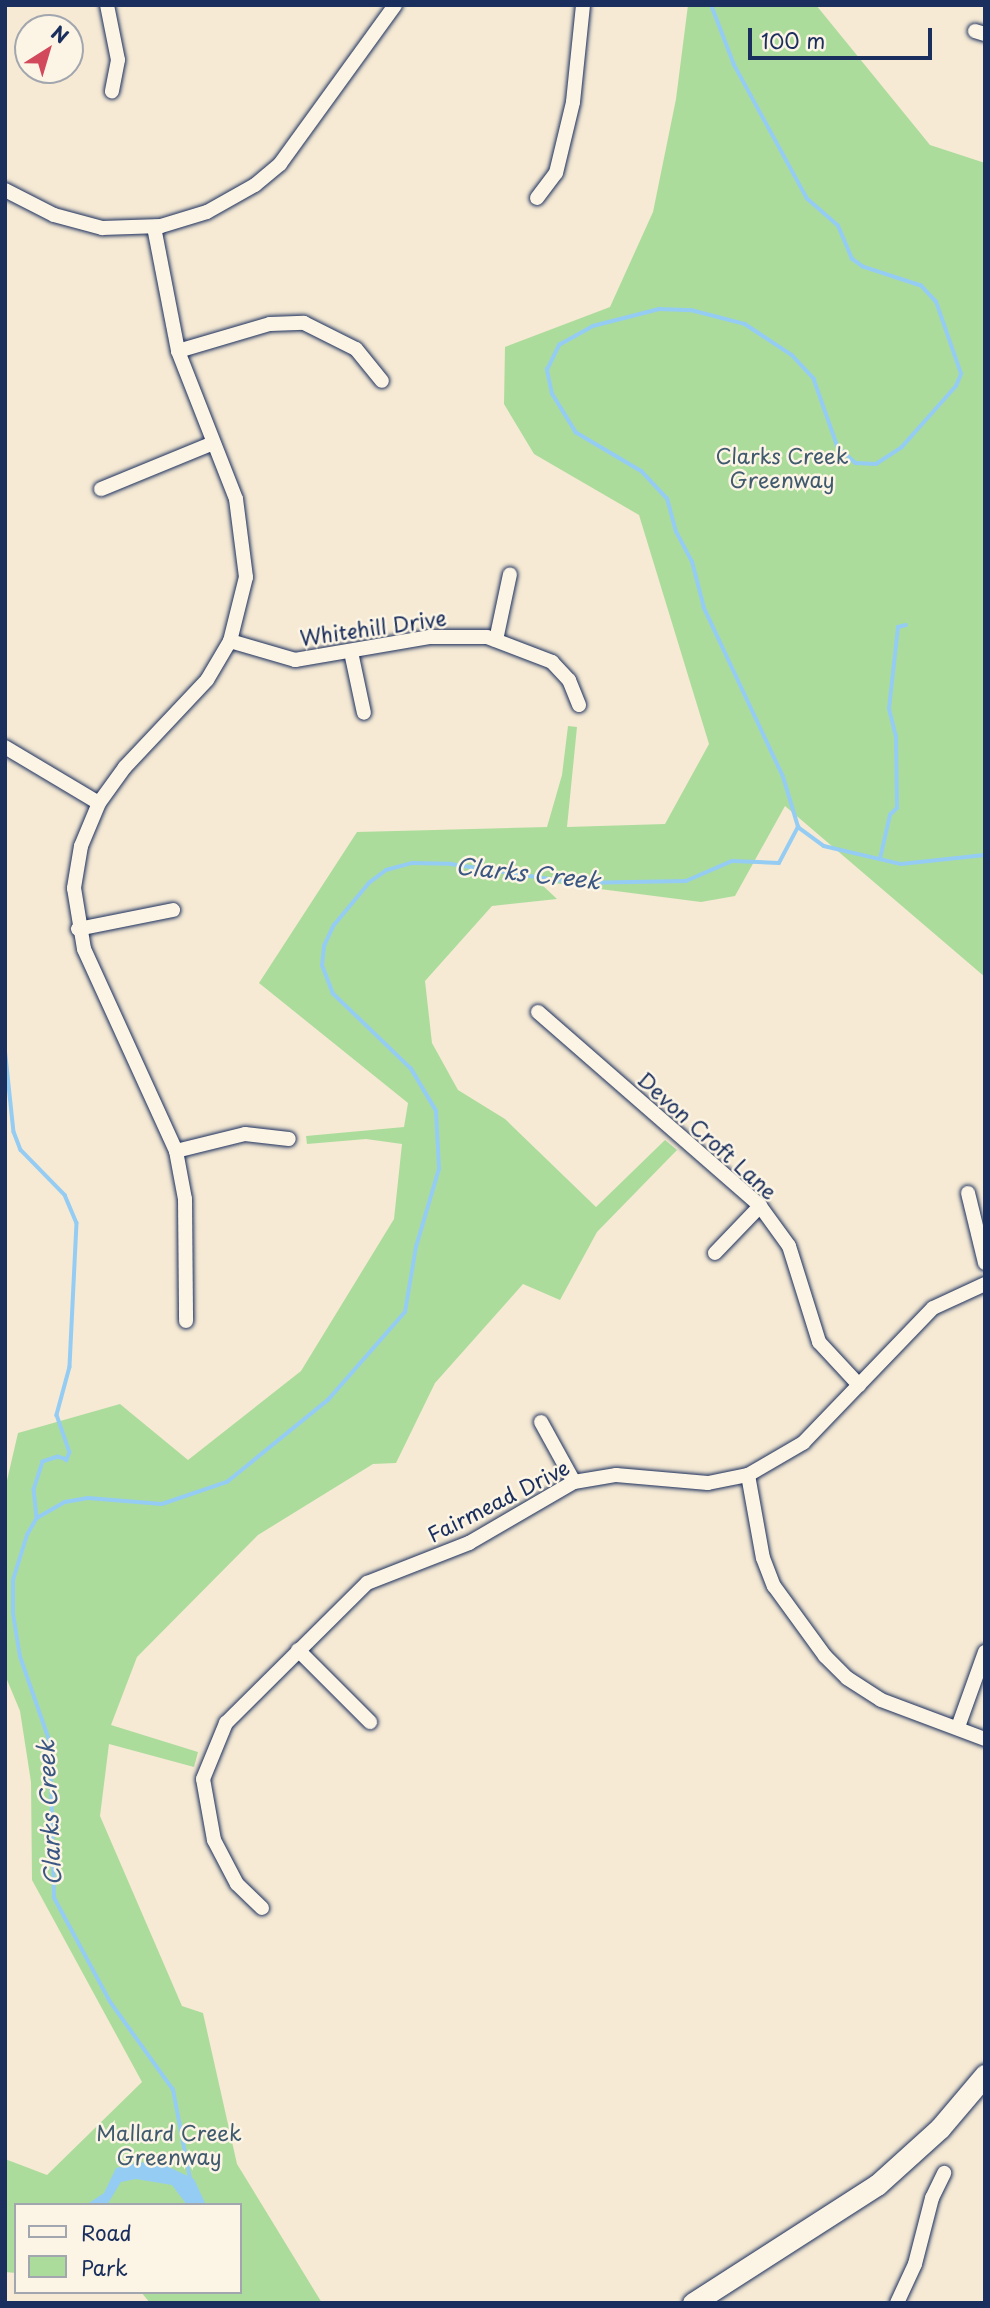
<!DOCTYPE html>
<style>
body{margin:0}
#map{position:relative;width:990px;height:2308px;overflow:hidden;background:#f6ead4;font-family:"Playpen Sans",sans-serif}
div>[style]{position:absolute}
.green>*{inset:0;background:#acdc9c}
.water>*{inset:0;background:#95ccf3}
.stream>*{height:3.5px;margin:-1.75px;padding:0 1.75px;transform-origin:1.75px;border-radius:1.75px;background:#95ccf3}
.roads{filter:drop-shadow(0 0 2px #1b2f5e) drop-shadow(0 0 2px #1b2f5e)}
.street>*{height:14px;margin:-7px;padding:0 7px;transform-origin:7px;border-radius:7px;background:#fcf5e5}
.secondary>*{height:21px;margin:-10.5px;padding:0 10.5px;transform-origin:10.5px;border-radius:10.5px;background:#fcf5e5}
span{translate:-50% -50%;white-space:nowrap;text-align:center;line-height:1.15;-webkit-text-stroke:5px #fcf5e5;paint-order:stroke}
.park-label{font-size:21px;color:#3f5a6e}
.street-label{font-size:21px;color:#1b2f5e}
.water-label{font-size:23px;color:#3a5683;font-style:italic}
.frame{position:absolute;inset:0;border:7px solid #1b2f5e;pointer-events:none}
.legend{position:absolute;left:14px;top:2203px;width:228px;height:91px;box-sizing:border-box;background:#fcf5e5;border:2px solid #a2a6af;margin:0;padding:9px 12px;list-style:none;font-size:21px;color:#1b2f5e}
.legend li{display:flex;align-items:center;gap:14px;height:35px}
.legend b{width:35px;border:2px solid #a2a6af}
.north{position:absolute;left:14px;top:14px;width:70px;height:70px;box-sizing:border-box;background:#fcf5e5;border:2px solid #a2a6af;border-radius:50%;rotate:37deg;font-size:19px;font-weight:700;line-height:28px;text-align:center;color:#1b2f5e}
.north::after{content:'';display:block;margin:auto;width:24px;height:32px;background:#d1495b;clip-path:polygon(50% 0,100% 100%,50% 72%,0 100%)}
.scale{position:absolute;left:748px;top:28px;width:184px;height:32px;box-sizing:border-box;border:4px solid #1b2f5e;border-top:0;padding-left:9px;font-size:21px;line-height:24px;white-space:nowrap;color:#1b2f5e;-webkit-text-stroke:5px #fcf5e5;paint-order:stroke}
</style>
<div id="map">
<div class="green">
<div style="clip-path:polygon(688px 5px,816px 5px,930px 145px,985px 163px,985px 977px,785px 806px,735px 896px,701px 902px,538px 881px,557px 899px,492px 906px,425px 981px,432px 1043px,458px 1090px,505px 1119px,596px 1207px,665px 1140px,677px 1150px,597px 1232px,560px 1300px,523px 1284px,435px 1383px,396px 1463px,373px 1464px,258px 1535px,137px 1657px,111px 1725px,198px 1752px,194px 1767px,109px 1744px,100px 1816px,182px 2006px,203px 2013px,237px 2164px,322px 2303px,150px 2303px,141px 2292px,240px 2292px,240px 2205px,16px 2205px,16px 2273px,5px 2272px,5px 2159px,47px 2175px,142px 2082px,32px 1880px,31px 1782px,20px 1711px,5px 1675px,5px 1489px,18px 1433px,120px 1404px,188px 1460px,301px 1371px,394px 1219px,402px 1144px,366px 1139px,307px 1144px,306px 1136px,404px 1127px,408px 1103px,259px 983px,357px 832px,547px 827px,562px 775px,568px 726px,577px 727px,567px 827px,665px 824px,709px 744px,639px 515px,534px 454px,504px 404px,505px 347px,610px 307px,653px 212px,676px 99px)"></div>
</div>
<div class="water">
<div style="clip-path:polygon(140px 2162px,167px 2166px,194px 2179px,206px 2205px,187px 2205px,172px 2185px,136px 2179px,121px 2182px,107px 2205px,86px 2205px,104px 2193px,116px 2168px)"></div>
</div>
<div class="stream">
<div style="left:798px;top:827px;width:32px;rotate:36deg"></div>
<div style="left:824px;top:846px;width:79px;rotate:13.2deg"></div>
<div style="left:901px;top:864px;width:84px;rotate:-6.1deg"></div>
<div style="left:880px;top:859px;width:45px;rotate:-77.2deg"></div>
<div style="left:890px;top:815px;width:10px;rotate:-45deg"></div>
<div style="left:897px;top:808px;width:71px;rotate:-90.8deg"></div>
<div style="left:896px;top:737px;width:29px;rotate:-104deg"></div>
<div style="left:889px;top:709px;width:82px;rotate:-83.7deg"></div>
<div style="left:898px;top:627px;width:8px;rotate:-14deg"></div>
<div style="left:5px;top:1047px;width:85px;rotate:84deg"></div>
<div style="left:14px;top:1132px;width:19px;rotate:69deg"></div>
<div style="left:21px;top:1150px;width:63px;rotate:45.6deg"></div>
<div style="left:65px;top:1195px;width:30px;rotate:67deg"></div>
<div style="left:77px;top:1223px;width:144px;rotate:92.8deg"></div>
<div style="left:70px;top:1367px;width:50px;rotate:105.2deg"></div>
<div style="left:57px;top:1415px;width:39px;rotate:71deg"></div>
<div style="left:70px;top:1452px;width:9px;rotate:111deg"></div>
<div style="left:67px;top:1460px;width:9px;rotate:-162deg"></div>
<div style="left:58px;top:1457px;width:16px;rotate:162deg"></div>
<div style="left:43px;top:1462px;width:28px;rotate:108deg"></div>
<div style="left:34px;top:1489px;width:29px;rotate:84deg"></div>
<div style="left:190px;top:2179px;width:91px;rotate:-100.8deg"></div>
<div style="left:173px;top:2090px;width:108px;rotate:-125.6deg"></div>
<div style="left:110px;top:2002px;width:118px;rotate:-118.3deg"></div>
<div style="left:54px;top:1898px;width:155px;rotate:-91.5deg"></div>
<div style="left:50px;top:1743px;width:91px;rotate:-109.2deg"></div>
<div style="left:20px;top:1657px;width:44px;rotate:-99.2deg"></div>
<div style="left:13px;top:1614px;width:34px;rotate:-90deg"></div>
<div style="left:13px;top:1580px;width:47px;rotate:-72.7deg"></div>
<div style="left:27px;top:1535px;width:20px;rotate:-60deg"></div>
<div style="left:37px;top:1518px;width:32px;rotate:-30deg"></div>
<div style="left:65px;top:1502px;width:23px;rotate:-10deg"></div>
<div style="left:88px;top:1498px;width:74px;rotate:4.6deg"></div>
<div style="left:162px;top:1504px;width:69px;rotate:-18.7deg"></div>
<div style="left:227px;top:1482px;width:130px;rotate:-39.1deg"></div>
<div style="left:328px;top:1400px;width:117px;rotate:-48.8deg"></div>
<div style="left:405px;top:1312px;width:66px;rotate:-80.4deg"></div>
<div style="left:416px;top:1247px;width:81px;rotate:-73.6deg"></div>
<div style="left:439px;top:1169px;width:58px;rotate:-93deg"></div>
<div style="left:436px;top:1111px;width:49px;rotate:-120.8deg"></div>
<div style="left:411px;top:1069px;width:108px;rotate:-136.1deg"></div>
<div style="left:333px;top:994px;width:30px;rotate:-111deg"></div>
<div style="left:322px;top:966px;width:20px;rotate:-84deg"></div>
<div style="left:324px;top:946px;width:23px;rotate:-65deg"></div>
<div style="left:334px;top:925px;width:55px;rotate:-50.2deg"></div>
<div style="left:369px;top:883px;width:21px;rotate:-37deg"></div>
<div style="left:386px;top:870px;width:27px;rotate:-15deg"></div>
<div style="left:412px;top:863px;width:39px;rotate:1deg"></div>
<div style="left:451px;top:864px;width:127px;rotate:8.6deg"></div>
<div style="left:577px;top:883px;width:109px;rotate:-1.1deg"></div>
<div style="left:686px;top:881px;width:50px;rotate:-23.5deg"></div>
<div style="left:732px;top:861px;width:47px;rotate:2.4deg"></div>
<div style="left:779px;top:863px;width:41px;rotate:-62.2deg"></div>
<div style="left:798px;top:827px;width:52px;rotate:-106.7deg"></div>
<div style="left:783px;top:777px;width:187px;rotate:-115.1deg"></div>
<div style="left:704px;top:608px;width:48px;rotate:-104.6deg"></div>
<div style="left:692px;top:562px;width:34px;rotate:-118deg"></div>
<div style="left:676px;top:532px;width:34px;rotate:-105deg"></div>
<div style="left:667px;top:499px;width:37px;rotate:-133deg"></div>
<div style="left:642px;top:472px;width:77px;rotate:-149.4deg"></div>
<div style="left:576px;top:433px;width:46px;rotate:-121.6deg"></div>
<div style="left:552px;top:394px;width:25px;rotate:-102deg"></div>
<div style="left:547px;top:370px;width:28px;rotate:-64deg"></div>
<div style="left:559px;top:345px;width:39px;rotate:-29deg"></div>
<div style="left:593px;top:326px;width:68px;rotate:-14.4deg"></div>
<div style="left:659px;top:309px;width:32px;rotate:2deg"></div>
<div style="left:691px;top:310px;width:56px;rotate:14.5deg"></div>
<div style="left:745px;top:324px;width:56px;rotate:33.4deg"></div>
<div style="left:792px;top:355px;width:33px;rotate:47deg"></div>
<div style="left:814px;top:379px;width:72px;rotate:70.6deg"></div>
<div style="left:838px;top:447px;width:24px;rotate:42deg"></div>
<div style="left:856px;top:463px;width:20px;rotate:3deg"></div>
<div style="left:876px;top:464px;width:30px;rotate:-33deg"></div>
<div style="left:901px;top:448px;width:83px;rotate:-48.4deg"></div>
<div style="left:956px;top:386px;width:13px;rotate:-67deg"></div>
<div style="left:961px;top:374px;width:76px;rotate:-109.1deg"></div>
<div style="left:936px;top:302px;width:22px;rotate:-133deg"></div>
<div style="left:921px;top:286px;width:61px;rotate:-161.9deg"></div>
<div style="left:863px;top:267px;width:14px;rotate:-144deg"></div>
<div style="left:852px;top:259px;width:36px;rotate:-113deg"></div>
<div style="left:838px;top:226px;width:41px;rotate:-138.9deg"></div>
<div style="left:807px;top:199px;width:153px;rotate:-118.6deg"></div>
<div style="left:734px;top:65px;width:64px;rotate:-111deg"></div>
</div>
<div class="roads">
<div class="street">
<div style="left:107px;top:5px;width:56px;rotate:78.7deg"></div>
<div style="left:118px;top:60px;width:32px;rotate:101deg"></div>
<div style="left:975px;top:31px;width:10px;rotate:17deg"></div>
<div style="left:5px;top:190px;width:55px;rotate:27deg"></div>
<div style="left:54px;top:215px;width:50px;rotate:15.2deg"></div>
<div style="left:102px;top:228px;width:59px;rotate:-1.9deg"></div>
<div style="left:161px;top:226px;width:48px;rotate:-16.9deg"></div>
<div style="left:207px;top:212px;width:55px;rotate:-29.4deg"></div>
<div style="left:255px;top:185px;width:33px;rotate:-40deg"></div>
<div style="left:280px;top:164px;width:196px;rotate:-54.1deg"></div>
<div style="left:537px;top:198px;width:31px;rotate:-53deg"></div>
<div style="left:556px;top:173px;width:73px;rotate:-76.5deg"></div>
<div style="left:573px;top:102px;width:98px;rotate:-84.1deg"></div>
<div style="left:154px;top:227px;width:126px;rotate:79deg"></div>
<div style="left:178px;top:351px;width:159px;rotate:68.6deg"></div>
<div style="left:236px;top:499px;width:79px;rotate:82.7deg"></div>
<div style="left:246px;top:577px;width:66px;rotate:104deg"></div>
<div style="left:230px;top:641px;width:45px;rotate:120.5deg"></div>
<div style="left:207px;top:680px;width:120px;rotate:133.3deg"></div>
<div style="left:125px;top:767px;width:44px;rotate:125.8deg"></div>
<div style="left:99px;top:803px;width:47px;rotate:112.7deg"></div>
<div style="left:81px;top:846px;width:43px;rotate:99.5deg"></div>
<div style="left:74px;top:888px;width:62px;rotate:80.7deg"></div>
<div style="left:84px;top:949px;width:222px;rotate:65.5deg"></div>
<div style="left:176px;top:1151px;width:49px;rotate:79.4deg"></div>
<div style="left:185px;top:1199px;width:122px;rotate:89.5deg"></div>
<div style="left:178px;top:351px;width:96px;rotate:-16.4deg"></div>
<div style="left:270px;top:324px;width:34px;rotate:-2deg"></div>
<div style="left:304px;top:323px;width:58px;rotate:26.6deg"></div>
<div style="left:356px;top:349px;width:41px;rotate:50.9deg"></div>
<div style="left:101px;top:489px;width:121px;rotate:-22.3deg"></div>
<div style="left:496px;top:640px;width:67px;rotate:-78deg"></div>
<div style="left:230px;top:641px;width:68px;rotate:16.3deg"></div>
<div style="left:295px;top:660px;width:136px;rotate:-9.7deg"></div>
<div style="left:429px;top:637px;width:58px"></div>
<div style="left:487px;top:637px;width:70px;rotate:21deg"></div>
<div style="left:552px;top:662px;width:25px;rotate:47deg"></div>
<div style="left:569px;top:680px;width:27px;rotate:68deg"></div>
<div style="left:351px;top:652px;width:62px;rotate:78deg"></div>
<div style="left:5px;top:747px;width:109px;rotate:30.8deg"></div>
<div style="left:78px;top:929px;width:97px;rotate:-11.3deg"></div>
<div style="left:538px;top:1012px;width:295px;rotate:41.1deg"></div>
<div style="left:760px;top:1206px;width:49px;rotate:54.1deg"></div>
<div style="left:789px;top:1246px;width:101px;rotate:72.6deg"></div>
<div style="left:819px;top:1342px;width:59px;rotate:47.1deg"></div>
<div style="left:176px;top:1151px;width:71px;rotate:-13.8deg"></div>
<div style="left:245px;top:1134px;width:44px;rotate:6.5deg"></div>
<div style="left:968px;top:1193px;width:72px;rotate:76.3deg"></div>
<div style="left:715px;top:1253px;width:65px;rotate:-46.2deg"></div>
<div style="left:541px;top:1422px;width:68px;rotate:61.2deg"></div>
<div style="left:748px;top:1475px;width:84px;rotate:79.8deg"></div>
<div style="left:763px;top:1558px;width:30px;rotate:69deg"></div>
<div style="left:774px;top:1586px;width:87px;rotate:53.9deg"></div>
<div style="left:825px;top:1656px;width:31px;rotate:45deg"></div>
<div style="left:847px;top:1678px;width:40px;rotate:32.9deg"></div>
<div style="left:881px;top:1700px;width:111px;rotate:20.6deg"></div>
<div style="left:298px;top:1650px;width:102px;rotate:45deg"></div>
<div style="left:958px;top:1727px;width:80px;rotate:-70.2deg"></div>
<div style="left:262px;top:1908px;width:35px;rotate:-136deg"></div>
<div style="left:237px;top:1884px;width:50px;rotate:-117.6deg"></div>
<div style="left:214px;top:1840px;width:62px;rotate:-100.2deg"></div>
<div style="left:203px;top:1779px;width:61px;rotate:-67.7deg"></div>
<div style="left:226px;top:1723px;width:199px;rotate:-44.8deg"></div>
<div style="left:367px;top:1583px;width:110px;rotate:-21.4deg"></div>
<div style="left:469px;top:1543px;width:121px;rotate:-30.2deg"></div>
<div style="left:574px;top:1482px;width:43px;rotate:-9.5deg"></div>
<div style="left:616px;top:1475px;width:92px;rotate:5deg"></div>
<div style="left:708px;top:1483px;width:41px;rotate:-11.3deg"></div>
<div style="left:748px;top:1475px;width:64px;rotate:-30.2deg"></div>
<div style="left:803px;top:1443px;width:187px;rotate:-46.1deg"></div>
<div style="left:933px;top:1308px;width:57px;rotate:-24.8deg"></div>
<div style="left:897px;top:2303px;width:43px;rotate:-65.2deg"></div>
<div style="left:915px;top:2264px;width:68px;rotate:-75.6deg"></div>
<div style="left:932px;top:2198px;width:28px;rotate:-64deg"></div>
</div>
<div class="secondary">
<div style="left:693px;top:2303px;width:219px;rotate:-32.7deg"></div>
<div style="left:877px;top:2185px;width:85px;rotate:-42.1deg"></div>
<div style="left:940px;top:2128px;width:70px;rotate:-49.7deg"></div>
</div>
</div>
<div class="park-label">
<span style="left:782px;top:467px">Clarks Creek<br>Greenway</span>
<span style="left:169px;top:2144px">Mallard Creek<br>Greenway</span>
</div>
<div class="street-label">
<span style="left:373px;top:627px;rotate:-8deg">Whitehill Drive</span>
<span style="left:708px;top:1135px;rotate:42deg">Devon Croft Lane</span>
<span style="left:498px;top:1500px;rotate:-27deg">Fairmead Drive</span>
</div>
<div class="water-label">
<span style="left:528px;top:873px;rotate:6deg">Clarks Creek</span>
<span style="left:49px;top:1813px;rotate:-93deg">Clarks Creek</span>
</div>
<div class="frame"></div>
<ul class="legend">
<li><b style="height:9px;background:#fcf5e5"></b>Road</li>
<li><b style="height:19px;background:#acdc9c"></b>Park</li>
</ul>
<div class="north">N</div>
<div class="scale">100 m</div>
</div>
